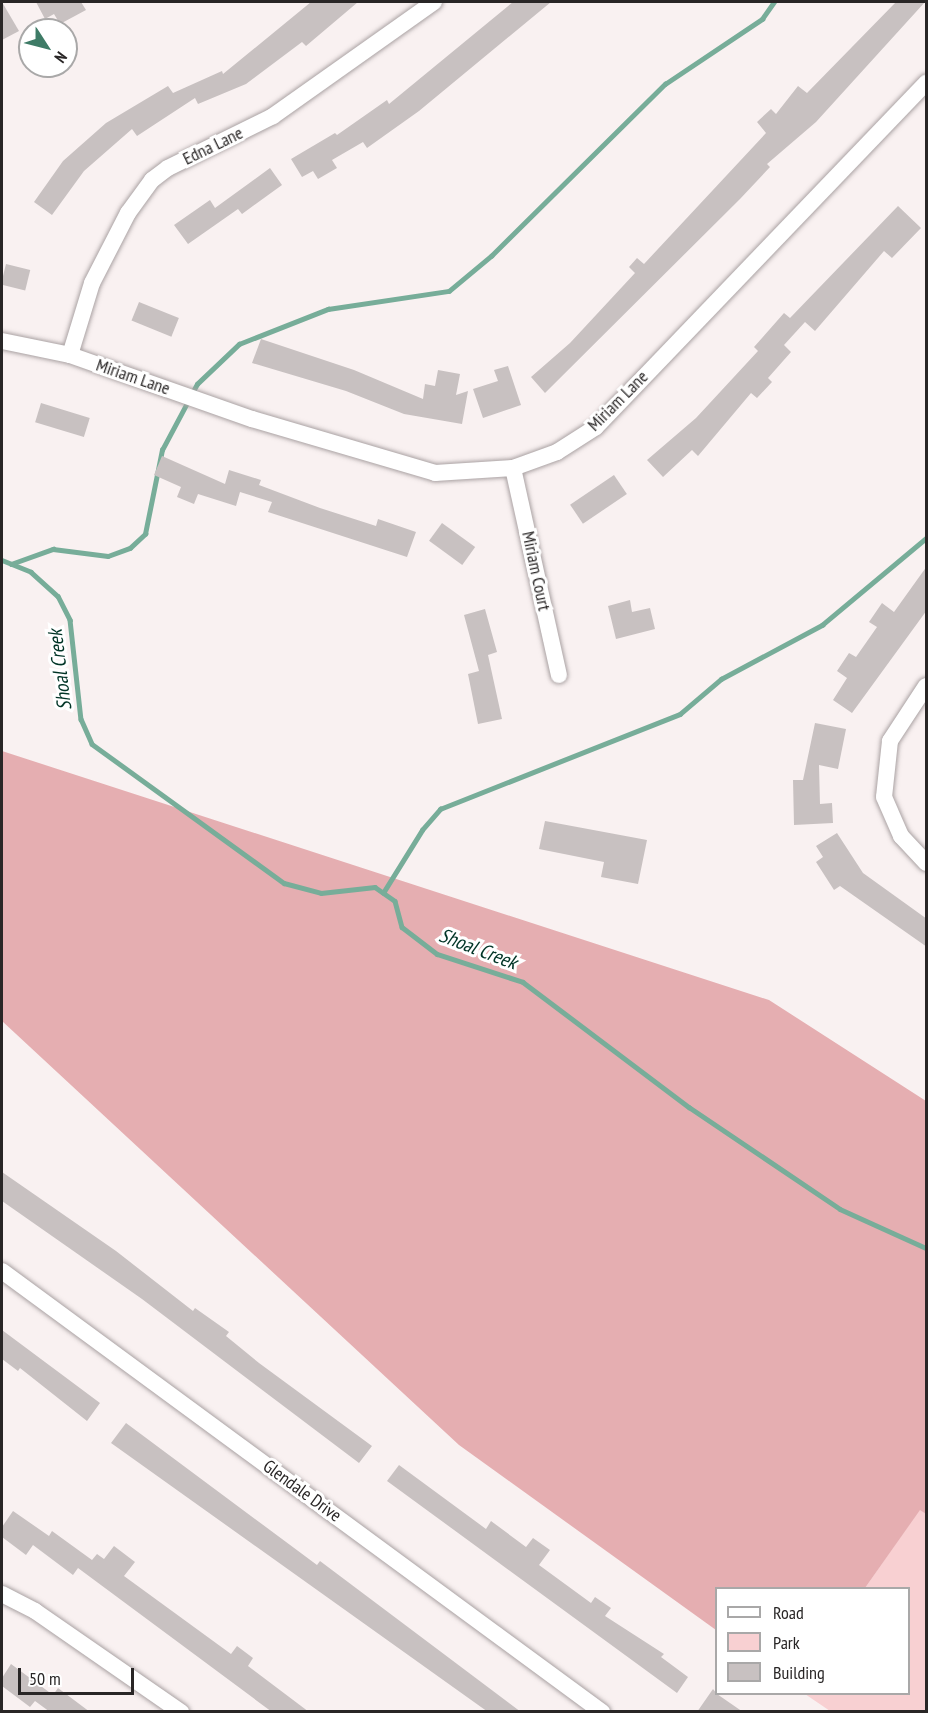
<!DOCTYPE html>
<style>
body{margin:0}
#map{position:relative;width:928px;height:1713px;overflow:hidden;background:#f9f1f1;font-family:"PT Sans Narrow",sans-serif}
div>[style]{position:absolute}
.green>*{inset:0;background:#f8d0d2}
.forest>*{inset:0;background:#e5aeb1}
.stream>*{height:4.5px;margin:-2.25px;padding:0 2.25px;transform-origin:2.25px;border-radius:2.25px;background:#77ad99}
.building>*{inset:0;background:#c8c1c1;transform-origin:0 0}
.roads{filter:drop-shadow(0 0 2px #aaa2a3) drop-shadow(0 0 2px #aaa2a3)}
.minor>*{height:16px;margin:-8px;padding:0 8px;transform-origin:8px;border-radius:8px;background:#fff}
span{translate:-50% -50%;white-space:nowrap;text-align:center;line-height:1.15;-webkit-text-stroke:6px #fff;paint-order:stroke}
.street-label{font-size:18px;color:#292626}
.water-label{font-size:20px;color:#013426;font-style:italic}
.frame{position:absolute;inset:0;border:3px solid #292626;pointer-events:none}
.legend{position:absolute;left:715px;top:1587px;width:195px;height:108px;box-sizing:border-box;background:#fff;border:2px solid #a9a8a8;margin:0;padding:8px 10px;list-style:none;font-size:18px;color:#292626}
.legend li{display:flex;align-items:center;gap:12px;height:30px}
.legend b{width:30px;border:2px solid #a9a8a8}
.north{position:absolute;left:18px;top:18px;width:60px;height:60px;box-sizing:border-box;background:#fff;border:2px solid #a9a8a8;border-radius:50%;rotate:126deg;font-size:16px;font-weight:700;line-height:24px;text-align:center;color:#292626}
.north::after{content:'';display:block;margin:auto;width:21px;height:27px;background:#3e7b66;clip-path:polygon(50% 0,100% 100%,50% 72%,0 100%)}
.scale{position:absolute;left:18px;top:1668px;width:116px;height:27px;box-sizing:border-box;border:3px solid #292626;border-top:0;padding-left:8px;font-size:18px;line-height:21px;white-space:nowrap;color:#292626;-webkit-text-stroke:4px #fff;paint-order:stroke}
</style>
<div id="map">
<div class="green">
<div style="clip-path:polygon(920px 1509px,926px 1514px,926px 1711px,830px 1711px,805px 1694px,908px 1694px,908px 1588px,865px 1588px)"></div>
</div>
<div class="forest">
<div style="clip-path:polygon(2px 751px,769px 1000px,926px 1101px,926px 1514px,920px 1510px,865px 1588px,716px 1588px,716px 1630px,459px 1445px,2px 1021px)"></div>
</div>
<div class="stream">
<div style="left:192px;top:393px;width:10px;rotate:-61deg"></div>
<div style="left:197px;top:384px;width:58px;rotate:-43.6deg"></div>
<div style="left:239px;top:344px;width:96px;rotate:-21.5deg"></div>
<div style="left:328px;top:309px;width:122px;rotate:-8.5deg"></div>
<div style="left:449px;top:291px;width:55px;rotate:-39.8deg"></div>
<div style="left:491px;top:256px;width:245px;rotate:-44.7deg"></div>
<div style="left:665px;top:84px;width:117px;rotate:-33.8deg"></div>
<div style="left:762px;top:19px;width:21px;rotate:-55deg"></div>
<div style="left:2px;top:560px;width:31px;rotate:22deg"></div>
<div style="left:31px;top:572px;width:36px;rotate:42deg"></div>
<div style="left:58px;top:596px;width:27px;rotate:63deg"></div>
<div style="left:70px;top:620px;width:100px;rotate:83.7deg"></div>
<div style="left:81px;top:719px;width:27px;rotate:66deg"></div>
<div style="left:92px;top:744px;width:237px;rotate:35.9deg"></div>
<div style="left:284px;top:883px;width:38px;rotate:15deg"></div>
<div style="left:321px;top:893px;width:54px;rotate:-6.3deg"></div>
<div style="left:375px;top:887px;width:24px;rotate:35deg"></div>
<div style="left:395px;top:901px;width:27px;rotate:75deg"></div>
<div style="left:402px;top:927px;width:44px;rotate:37.6deg"></div>
<div style="left:437px;top:954px;width:90px;rotate:18deg"></div>
<div style="left:523px;top:982px;width:208px;rotate:37deg"></div>
<div style="left:689px;top:1107px;width:182px;rotate:34deg"></div>
<div style="left:840px;top:1209px;width:94px;rotate:24.4deg"></div>
<div style="left:11px;top:564px;width:45px;rotate:-19.7deg"></div>
<div style="left:53px;top:549px;width:55px;rotate:7.3deg"></div>
<div style="left:108px;top:556px;width:23px;rotate:-20deg"></div>
<div style="left:130px;top:548px;width:21px;rotate:-43deg"></div>
<div style="left:145px;top:534px;width:86px;rotate:-78.6deg"></div>
<div style="left:162px;top:450px;width:55px;rotate:-62deg"></div>
<div style="left:383px;top:893px;width:74px;rotate:-58.2deg"></div>
<div style="left:422px;top:830px;width:28px;rotate:-49deg"></div>
<div style="left:440px;top:809px;width:258px;rotate:-21.6deg"></div>
<div style="left:680px;top:714px;width:54px;rotate:-40.5deg"></div>
<div style="left:721px;top:679px;width:115px;rotate:-28.1deg"></div>
<div style="left:822px;top:625px;width:136px;rotate:-39.9deg"></div>
</div>
<div class="building">
<div style="clip-path:polygon(2px 2px,19px 31px,2px 40px)"></div>
<div style="clip-path:polygon(36px 2px,81px 2px,86px 10px,60px 24px,54px 14px,45px 19px)"></div>
<div style="clip-path:polygon(311px 2px,358px 2px,306px 46px,302px 42px,246px 84px,198px 104px,195px 98px,137px 136px,132px 129px,84px 171px,52px 215px,34px 202px,63px 161px,106px 123px,168px 86px,173px 93px,222px 71px,223px 74px)"></div>
<div style="clip-path:polygon(513px 2px,551px 2px,419px 111px,367px 148px,363px 142px,332px 160px,337px 168px,318px 179px,313px 171px,302px 177px,291px 159px,335px 133px,337px 135px,387px 100px,389px 104px)"></div>
<div style="clip-path:polygon(896px 2px,925px 2px,816px 122px,767px 164px,770px 167px,740px 199px,545px 393px,531px 377px,570px 343px,635px 273px,629px 267px,637px 258px,644px 264px,766px 133px,757px 122px,771px 109px,776px 114px,798px 86px,807px 93px)"></div>
<div style="clip-path:polygon(270px 168px,282px 185px,242px 214px,238px 209px,188px 244px,174px 225px,210px 200px,215px 208px)"></div>
<div style="clip-path:polygon(898px 206px,921px 228px,892px 258px,884px 251px,815px 331px,805px 322px,784px 345px,791px 352px,768px 378px,772px 382px,757px 398px,751px 393px,698px 456px,692px 450px,663px 477px,647px 460px,696px 418px,758px 351px,754px 347px,784px 313px,790px 318px)"></div>
<div style="left:6px;top:264px;width:25px;height:21px;rotate:14deg"></div>
<div style="left:139px;top:302px;width:43px;height:20px;rotate:22deg"></div>
<div style="clip-path:polygon(261px 339px,354px 370px,423px 399px,425px 384px,435px 386px,438px 370px,460px 374px,456px 395px,468px 391px,462px 424px,404px 414px,346px 391px,252px 363px)"></div>
<div style="clip-path:polygon(508px 366px,521px 405px,483px 418px,473px 389px,498px 381px,494px 370px)"></div>
<div style="left:41px;top:403px;width:51px;height:20px;rotate:17deg"></div>
<div style="clip-path:polygon(162px 456px,225px 484px,229px 470px,261px 480px,259px 485px,320px 508px,376px 526px,378px 519px,416px 532px,407px 557px,268px 512px,272px 502px,240px 492px,236px 506px,198px 494px,194px 504px,177px 497px,181px 487px,154px 475px)"></div>
<div style="left:614px;top:475px;width:23px;height:53px;rotate:56deg"></div>
<div style="left:442px;top:523px;width:41px;height:22px;rotate:36deg"></div>
<div style="clip-path:polygon(927px 566px,927px 610px,852px 713px,833px 700px,847px 678px,837px 671px,849px 653px,856px 657px,877px 627px,869px 622px,882px 603px,894px 612px)"></div>
<div style="clip-path:polygon(630px 600px,632px 612px,650px 608px,655px 629px,616px 639px,608px 606px)"></div>
<div style="clip-path:polygon(485px 609px,497px 652px,488px 655px,502px 719px,478px 724px,468px 674px,479px 671px,464px 615px)"></div>
<div style="clip-path:polygon(815px 723px,846px 729px,838px 769px,819px 765px,820px 804px,832px 803px,833px 823px,794px 825px,793px 780px,803px 780px)"></div>
<div style="clip-path:polygon(545px 821px,647px 840px,638px 884px,601px 877px,604px 862px,539px 849px)"></div>
<div style="clip-path:polygon(837px 833px,863px 873px,927px 919px,927px 947px,840px 886px,834px 890px,816px 862px,823px 857px,816px 846px)"></div>
<div style="clip-path:polygon(2px 1172px,116px 1251px,193px 1311px,195px 1308px,229px 1332px,226px 1336px,259px 1363px,372px 1446px,359px 1463px,142px 1299px,2px 1201px)"></div>
<div style="clip-path:polygon(2px 1330px,100px 1403px,87px 1421px,20px 1368px,18px 1371px,2px 1359px)"></div>
<div style="clip-path:polygon(126px 1423px,317px 1565px,320px 1561px,521px 1712px,488px 1712px,111px 1443px)"></div>
<div style="clip-path:polygon(399px 1465px,486px 1529px,491px 1521px,526px 1547px,533px 1538px,550px 1550px,539px 1565px,591px 1603px,595px 1597px,611px 1608px,605px 1616px,664px 1654px,661px 1657px,688px 1677px,677px 1693px,387px 1481px)"></div>
<div style="clip-path:polygon(13px 1511px,49px 1536px,52px 1531px,92px 1560px,97px 1554px,104px 1559px,114px 1546px,135px 1562px,124px 1576px,231px 1654px,237px 1646px,253px 1658px,248px 1666px,309px 1712px,272px 1712px,78px 1568px,73px 1575px,33px 1545px,26px 1555px,2px 1537px,2px 1527px)"></div>
<div style="clip-path:polygon(11px 1664px,53px 1695px,58px 1688px,90px 1712px,50px 1712px,35px 1701px,30px 1707px,2px 1686px,2px 1678px)"></div>
<div style="clip-path:polygon(713px 1689px,717px 1694px,743px 1712px,697px 1712px)"></div>
</div>
<div class="roads">
<div class="minor">
<div style="left:2px;top:341px;width:69px;rotate:11.6deg"></div>
<div style="left:70px;top:355px;width:193px;rotate:19.4deg"></div>
<div style="left:252px;top:419px;width:191px;rotate:16.4deg"></div>
<div style="left:435px;top:473px;width:78px;rotate:-3.7deg"></div>
<div style="left:513px;top:468px;width:47px;rotate:-20deg"></div>
<div style="left:557px;top:452px;width:46px;rotate:-32.7deg"></div>
<div style="left:596px;top:427px;width:477px;rotate:-46.2deg"></div>
<div style="left:70px;top:355px;width:75px;rotate:-73deg"></div>
<div style="left:92px;top:283px;width:79px;rotate:-62.8deg"></div>
<div style="left:128px;top:213px;width:41px;rotate:-54deg"></div>
<div style="left:152px;top:180px;width:20px;rotate:-37deg"></div>
<div style="left:168px;top:168px;width:117px;rotate:-26.3deg"></div>
<div style="left:273px;top:116px;width:197px;rotate:-35.3deg"></div>
<div style="left:513px;top:468px;width:212px;rotate:77.5deg"></div>
<div style="left:926px;top:686px;width:66px;rotate:123.2deg"></div>
<div style="left:890px;top:741px;width:56px;rotate:96.1deg"></div>
<div style="left:884px;top:797px;width:43px;rotate:66.4deg"></div>
<div style="left:901px;top:836px;width:37px;rotate:47deg"></div>
<div style="left:2px;top:1271px;width:745px;rotate:36.32deg"></div>
<div style="left:2px;top:1594px;width:37px;rotate:27deg"></div>
<div style="left:35px;top:1611px;width:178px;rotate:34.7deg"></div>
</div>
</div>
<div class="street-label">
<span style="left:213px;top:146px;rotate:-26deg">Edna Lane</span>
<span style="left:133px;top:377px;rotate:19deg">Miriam Lane</span>
<span style="left:618px;top:401px;rotate:-45deg">Miriam Lane</span>
<span style="left:536px;top:571px;rotate:78deg">Miriam Court</span>
<span style="left:302px;top:1491px;rotate:36deg">Glendale Drive</span>
</div>
<div class="water-label">
<span style="left:60px;top:670px;rotate:-97deg">Shoal Creek</span>
<span style="left:478px;top:949px;rotate:21deg">Shoal Creek</span>
</div>
<div class="frame"></div>
<ul class="legend">
<li><b style="height:8px;background:#fff"></b>Road</li>
<li><b style="height:16px;background:#f8d0d2"></b>Park</li>
<li><b style="height:16px;background:#c8c1c1"></b>Building</li>
</ul>
<div class="north">N</div>
<div class="scale">50 m</div>
</div>
